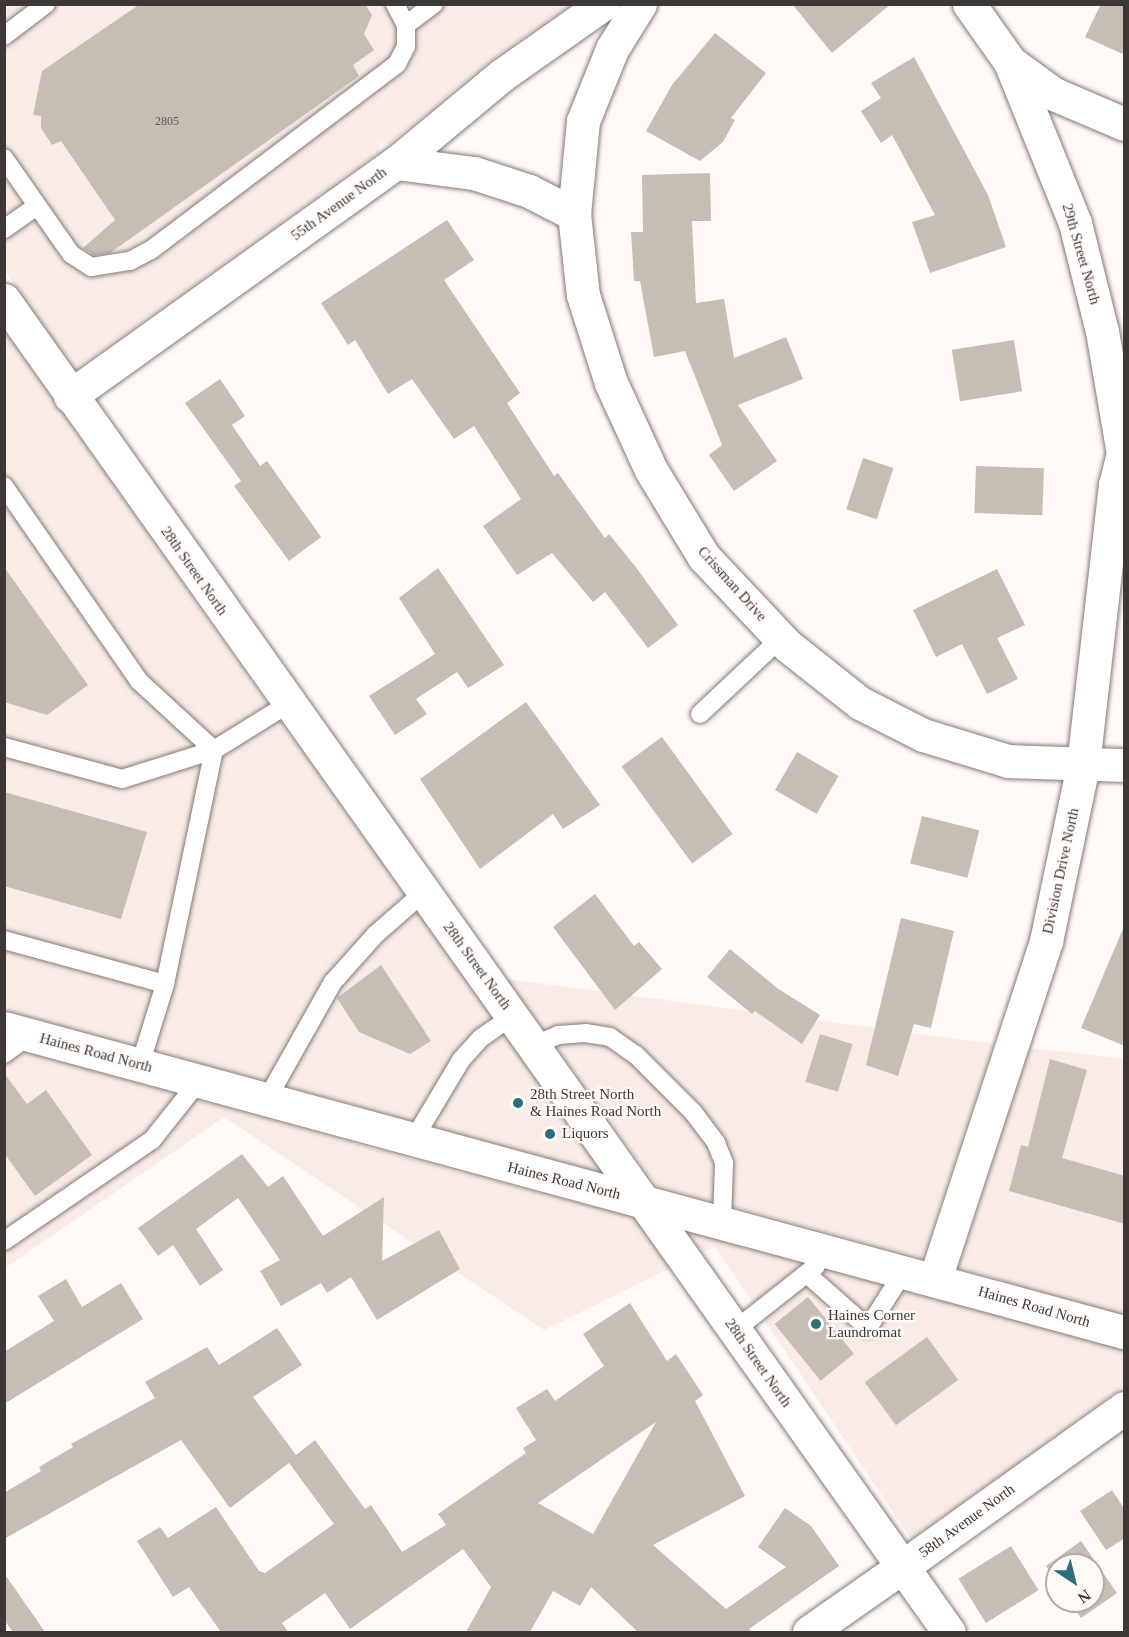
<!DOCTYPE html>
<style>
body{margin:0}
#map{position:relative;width:1129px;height:1637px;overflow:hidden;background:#fff9f7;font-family:"Times New Roman",serif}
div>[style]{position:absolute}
.built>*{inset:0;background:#f9ebe6}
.building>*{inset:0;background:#c6beb4;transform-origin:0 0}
.roads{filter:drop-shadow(0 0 2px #857874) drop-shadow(0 0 2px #857874)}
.lane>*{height:18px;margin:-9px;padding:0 9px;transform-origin:9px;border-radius:9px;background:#fff}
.street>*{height:33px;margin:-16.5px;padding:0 16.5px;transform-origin:16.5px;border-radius:16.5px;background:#fff}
.secondary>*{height:33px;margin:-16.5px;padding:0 16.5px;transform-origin:16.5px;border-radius:16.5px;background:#fff}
.dots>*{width:16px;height:16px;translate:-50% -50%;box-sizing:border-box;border:3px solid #fff9f7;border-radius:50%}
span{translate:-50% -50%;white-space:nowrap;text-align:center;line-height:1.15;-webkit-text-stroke:4.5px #fff9f7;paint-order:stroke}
.number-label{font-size:12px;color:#5f5a56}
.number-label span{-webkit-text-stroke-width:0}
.street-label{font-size:15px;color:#3d3836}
.poi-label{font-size:15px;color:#3d3836}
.left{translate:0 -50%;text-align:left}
.frame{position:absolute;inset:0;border:6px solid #3d3836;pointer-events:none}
.north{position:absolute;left:1045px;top:1553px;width:60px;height:60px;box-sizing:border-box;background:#fff9f7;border:2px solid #b1acaa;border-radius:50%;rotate:145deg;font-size:16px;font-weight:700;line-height:24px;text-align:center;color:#3d3836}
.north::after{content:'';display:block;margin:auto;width:21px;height:27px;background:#29707c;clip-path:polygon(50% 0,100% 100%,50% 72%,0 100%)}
</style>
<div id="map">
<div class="built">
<div style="clip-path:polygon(4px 5px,570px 5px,491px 60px,389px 144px,379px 143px,379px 152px,73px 371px,5px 271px)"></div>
<div style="clip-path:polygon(4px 330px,274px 713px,607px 1174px,5px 1010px)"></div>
<div style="clip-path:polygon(507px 979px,994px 1044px,923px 1258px,657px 1186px)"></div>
<div style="clip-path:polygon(4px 1046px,446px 1169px,638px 1218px,672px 1267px,544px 1330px,224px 1117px,5px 1268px)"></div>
<div style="clip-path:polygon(1030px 1048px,1124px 1059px,1124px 1315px,958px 1268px)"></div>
<div style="clip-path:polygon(687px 1230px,1124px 1350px,1124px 1386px,911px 1539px,715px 1246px,702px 1253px)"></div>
</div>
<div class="building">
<div style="clip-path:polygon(140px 4px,365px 4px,372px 15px,364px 34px,374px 50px,353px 65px,359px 76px,110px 253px,94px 255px,83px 248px,115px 220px,61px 141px,52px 145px,41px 128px,41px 116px,33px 115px,42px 71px)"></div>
<div style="clip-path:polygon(792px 4px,891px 4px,832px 53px)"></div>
<div style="clip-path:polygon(1101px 4px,1125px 4px,1125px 55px,1085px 37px)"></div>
<div style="clip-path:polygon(715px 33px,766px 73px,731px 118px,735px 120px,723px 142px,700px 161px,646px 131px,672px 85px)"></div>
<div style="clip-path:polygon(914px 57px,988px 195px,1006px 247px,930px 273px,912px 222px,935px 215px,892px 135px,881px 143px,861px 111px,881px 98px,871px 83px)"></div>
<div style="clip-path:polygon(710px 173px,711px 221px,692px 221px,696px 303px,724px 299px,734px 358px,786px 337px,803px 379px,738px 405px,777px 461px,734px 491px,709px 455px,722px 445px,685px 351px,654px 357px,640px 281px,634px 281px,631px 232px,643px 232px,642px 175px)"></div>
<div style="clip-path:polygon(447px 220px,474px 260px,444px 280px,520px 393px,507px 403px,554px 476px,558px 473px,605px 538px,609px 534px,635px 566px,678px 625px,648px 648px,605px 592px,593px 602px,552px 553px,517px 575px,483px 526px,521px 499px,474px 426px,454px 439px,412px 379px,388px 394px,355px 340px,348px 345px,321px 303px)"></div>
<div style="left:1014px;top:340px;width:52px;height:63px;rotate:81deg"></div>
<div style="clip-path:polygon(220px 379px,245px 416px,232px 425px,260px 466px,267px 461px,321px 537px,289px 561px,234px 486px,241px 481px,185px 403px)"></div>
<div style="left:863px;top:458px;width:32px;height:54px;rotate:18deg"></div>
<div style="left:976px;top:466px;width:68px;height:47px;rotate:2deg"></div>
<div style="clip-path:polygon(4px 567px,88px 685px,47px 715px,4px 702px)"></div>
<div style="clip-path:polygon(438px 568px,504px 665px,468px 688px,457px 672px,416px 699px,427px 714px,395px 735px,369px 696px,435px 654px,399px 598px)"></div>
<div style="clip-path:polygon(997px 569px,1025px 625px,997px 638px,1018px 679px,987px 694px,962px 644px,936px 657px,913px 610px)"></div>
<div style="clip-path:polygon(526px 702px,600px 805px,563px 829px,553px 814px,480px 869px,420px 779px)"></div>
<div style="left:662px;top:737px;width:120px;height:50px;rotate:54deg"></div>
<div style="left:797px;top:752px;width:48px;height:44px;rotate:30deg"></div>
<div style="clip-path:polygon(4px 792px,147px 832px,121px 919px,4px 886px)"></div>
<div style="left:922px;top:816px;width:59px;height:49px;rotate:14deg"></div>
<div style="clip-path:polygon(595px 894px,634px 946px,639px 942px,662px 969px,615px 1010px,553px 927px)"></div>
<div style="clip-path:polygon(901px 918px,954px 931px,931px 1028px,914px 1024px,898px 1076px,866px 1065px)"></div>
<div style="clip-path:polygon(1125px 924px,1125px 1046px,1081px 1028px)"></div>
<div style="clip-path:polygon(730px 949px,777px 988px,820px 1015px,802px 1044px,755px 1011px,752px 1014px,707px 977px)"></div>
<div style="clip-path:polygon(381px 965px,431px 1041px,410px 1054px,359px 1032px,337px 998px)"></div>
<div style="left:820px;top:1034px;width:34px;height:50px;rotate:17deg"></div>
<div style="clip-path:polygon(1050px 1059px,1087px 1070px,1062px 1158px,1125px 1176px,1125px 1224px,1009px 1191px,1021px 1145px,1028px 1147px)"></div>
<div style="clip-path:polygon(4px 1073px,27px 1104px,46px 1090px,92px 1155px,35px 1196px,4px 1153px)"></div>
<div style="clip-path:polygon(242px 1154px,268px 1187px,283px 1176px,323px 1236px,384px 1197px,382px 1261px,439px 1230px,460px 1269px,377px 1320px,351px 1277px,327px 1293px,321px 1283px,281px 1306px,260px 1271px,280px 1260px,238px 1198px,196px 1229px,223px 1270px,200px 1286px,173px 1245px,158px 1256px,138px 1228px)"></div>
<div style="clip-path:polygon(66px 1279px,82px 1307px,121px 1283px,143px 1319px,4px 1404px,4px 1352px,54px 1321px,38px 1296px)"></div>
<div style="left:808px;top:1297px;width:73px;height:43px;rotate:51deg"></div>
<div style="clip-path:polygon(evenodd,630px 1303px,667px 1361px,676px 1354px,703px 1395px,695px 1401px,745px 1496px,653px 1545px,726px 1609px,786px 1567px,758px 1547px,785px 1508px,811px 1526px,839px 1566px,749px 1629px,752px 1632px,638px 1632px,591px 1587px,580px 1606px,553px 1591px,530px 1632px,466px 1632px,491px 1587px,463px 1549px,350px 1629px,325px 1593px,282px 1623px,288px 1632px,221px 1632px,189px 1587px,173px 1597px,137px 1541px,160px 1527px,168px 1538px,216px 1507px,259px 1571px,265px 1573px,334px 1524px,289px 1463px,230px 1508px,181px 1440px,4px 1539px,4px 1493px,41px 1471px,39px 1467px,73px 1447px,71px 1444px,155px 1398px,145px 1382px,207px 1347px,219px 1365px,277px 1328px,302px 1365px,253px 1397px,296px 1455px,315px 1440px,365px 1509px,371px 1505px,402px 1552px,446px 1525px,438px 1514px,526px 1453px,523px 1448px,536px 1440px,516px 1408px,547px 1389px,555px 1401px,604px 1366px,583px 1334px,630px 1303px,656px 1422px,593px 1534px,538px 1503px,656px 1422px)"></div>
<div style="left:927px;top:1337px;width:53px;height:77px;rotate:54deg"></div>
<div style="clip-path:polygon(1112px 1490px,1125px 1510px,1125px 1538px,1106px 1550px,1080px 1511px)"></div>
<div style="clip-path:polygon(1081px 1541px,1117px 1593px,1081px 1618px,1070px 1601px,1093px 1601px,1093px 1565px,1057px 1565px,1057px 1583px,1046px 1566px)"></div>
<div style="left:1011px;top:1546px;width:52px;height:62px;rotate:58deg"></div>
<div style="clip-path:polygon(4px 1573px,45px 1632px,13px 1632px,4px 1620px)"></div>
</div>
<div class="roads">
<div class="lane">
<div style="left:406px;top:25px;width:35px;rotate:-37deg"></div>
<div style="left:4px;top:36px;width:53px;rotate:-37.3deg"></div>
<div style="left:4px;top:158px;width:117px;rotate:55.1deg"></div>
<div style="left:71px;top:254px;width:24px;rotate:33deg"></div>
<div style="left:91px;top:267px;width:39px;rotate:-9deg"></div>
<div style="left:130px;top:261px;width:24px;rotate:-28deg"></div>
<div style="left:151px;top:250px;width:308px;rotate:-37.1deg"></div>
<div style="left:397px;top:64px;width:20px;rotate:-63deg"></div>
<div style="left:406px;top:46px;width:21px;rotate:-90deg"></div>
<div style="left:406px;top:25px;width:24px;rotate:-118deg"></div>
<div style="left:4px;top:229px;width:40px;rotate:-34.9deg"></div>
<div style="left:4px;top:486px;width:237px;rotate:55.3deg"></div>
<div style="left:139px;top:681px;width:102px;rotate:42.6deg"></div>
<div style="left:214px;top:750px;width:96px;rotate:162.5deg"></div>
<div style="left:122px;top:779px;width:122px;rotate:-164.8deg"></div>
<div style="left:700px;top:714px;width:111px;rotate:-43.2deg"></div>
<div style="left:4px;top:940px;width:167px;rotate:15.3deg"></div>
<div style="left:165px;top:984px;width:239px;rotate:-78.2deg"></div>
<div style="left:214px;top:750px;width:87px;rotate:-31.9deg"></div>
<div style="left:535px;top:1045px;width:25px;rotate:-23deg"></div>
<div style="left:558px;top:1035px;width:27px;rotate:-4deg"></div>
<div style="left:585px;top:1033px;width:25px;rotate:9deg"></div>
<div style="left:610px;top:1037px;width:32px;rotate:35deg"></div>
<div style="left:636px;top:1055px;width:81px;rotate:45deg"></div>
<div style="left:693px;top:1112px;width:39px;rotate:53deg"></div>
<div style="left:716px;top:1143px;width:22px;rotate:68deg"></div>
<div style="left:724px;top:1163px;width:59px;rotate:91.9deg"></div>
<div style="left:4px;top:1054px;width:32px;rotate:-36deg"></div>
<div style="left:140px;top:1065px;width:85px;rotate:-72.8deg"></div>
<div style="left:267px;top:1099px;width:134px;rotate:-60.6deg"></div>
<div style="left:333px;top:982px;width:64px;rotate:-48.1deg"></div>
<div style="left:376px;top:934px;width:64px;rotate:-41.2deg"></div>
<div style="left:412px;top:1142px;width:96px;rotate:-59.1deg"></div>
<div style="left:461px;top:1060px;width:30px;rotate:-48deg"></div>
<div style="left:481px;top:1038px;width:39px;rotate:-35deg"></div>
<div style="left:4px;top:1241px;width:179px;rotate:-34.3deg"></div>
<div style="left:152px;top:1140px;width:75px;rotate:-51.5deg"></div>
<div style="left:807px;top:1274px;width:81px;rotate:41.5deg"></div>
<div style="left:868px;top:1328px;width:67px;rotate:-57.7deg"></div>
<div style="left:735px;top:1330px;width:103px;rotate:-38.3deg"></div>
</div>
<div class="street">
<div style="left:640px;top:4px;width:53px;rotate:121.9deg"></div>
<div style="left:612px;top:49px;width:78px;rotate:111.9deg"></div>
<div style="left:583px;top:121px;width:93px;rotate:95.5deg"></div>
<div style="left:574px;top:214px;width:81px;rotate:83.7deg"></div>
<div style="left:583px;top:295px;width:92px;rotate:72.3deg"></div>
<div style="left:611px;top:383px;width:96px;rotate:65.3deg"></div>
<div style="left:651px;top:470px;width:102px;rotate:58.7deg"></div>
<div style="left:704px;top:557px;width:122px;rotate:46.7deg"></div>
<div style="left:788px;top:646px;width:92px;rotate:38.4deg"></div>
<div style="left:860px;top:703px;width:71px;rotate:26.9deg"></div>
<div style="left:923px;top:735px;width:89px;rotate:17deg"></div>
<div style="left:1008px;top:761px;width:116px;rotate:2deg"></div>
<div style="left:969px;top:4px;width:71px;rotate:54.7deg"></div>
<div style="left:1010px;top:62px;width:54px;rotate:36deg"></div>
<div style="left:1054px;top:94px;width:76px;rotate:23.2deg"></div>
<div style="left:1010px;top:62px;width:174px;rotate:68deg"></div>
<div style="left:1075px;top:223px;width:111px;rotate:76deg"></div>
<div style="left:1102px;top:331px;width:125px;rotate:80.3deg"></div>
<div style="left:396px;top:163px;width:79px;rotate:7.3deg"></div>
<div style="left:474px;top:173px;width:58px;rotate:18.1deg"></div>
<div style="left:529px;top:191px;width:51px;rotate:27.1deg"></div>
<div style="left:70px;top:396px;width:401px;rotate:-35.6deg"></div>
<div style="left:396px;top:163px;width:138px;rotate:-39.7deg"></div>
<div style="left:502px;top:75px;width:123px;rotate:-35.1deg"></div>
<div style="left:935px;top:1279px;width:356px;rotate:-71.8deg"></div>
<div style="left:1046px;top:941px;width:180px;rotate:-78.1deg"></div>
<div style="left:1083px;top:765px;width:282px;rotate:-83.5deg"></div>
<div style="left:1115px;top:485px;width:38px;rotate:-76deg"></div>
<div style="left:809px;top:1632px;width:113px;rotate:-35deg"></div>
</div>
<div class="secondary">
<div style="left:4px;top:300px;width:1633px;rotate:54.65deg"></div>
<div style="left:4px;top:1028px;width:1161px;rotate:15.19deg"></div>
<div style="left:902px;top:1567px;width:273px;rotate:-35.6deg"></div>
</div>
</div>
<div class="dots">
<div style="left:518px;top:1103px;background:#29707c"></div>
<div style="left:550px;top:1134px;background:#29707c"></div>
<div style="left:816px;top:1324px;background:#29707c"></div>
</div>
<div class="number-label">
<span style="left:167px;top:122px">2805</span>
</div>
<div class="street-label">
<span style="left:339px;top:204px;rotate:-36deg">55th Avenue North</span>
<span style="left:1081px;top:254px;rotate:74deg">29th Street North</span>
<span style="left:194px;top:571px;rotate:55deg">28th Street North</span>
<span style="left:732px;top:584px;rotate:48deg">Crissman Drive</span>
<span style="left:1061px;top:871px;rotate:-78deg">Division Drive North</span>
<span style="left:477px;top:966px;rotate:54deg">28th Street North</span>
<span style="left:96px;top:1053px;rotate:15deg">Haines Road North</span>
<span style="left:564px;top:1181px;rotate:14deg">Haines Road North</span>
<span style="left:1034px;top:1307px;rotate:16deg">Haines Road North</span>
<span style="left:758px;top:1363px;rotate:55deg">28th Street North</span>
<span style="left:967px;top:1521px;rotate:-36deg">58th Avenue North</span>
</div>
<div class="poi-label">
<span class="left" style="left:530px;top:1103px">28th Street North<br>&amp; Haines Road North</span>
<span class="left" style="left:562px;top:1134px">Liquors</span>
<span class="left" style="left:828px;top:1324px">Haines Corner<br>Laundromat</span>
</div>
<div class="frame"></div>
<div class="north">N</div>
</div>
